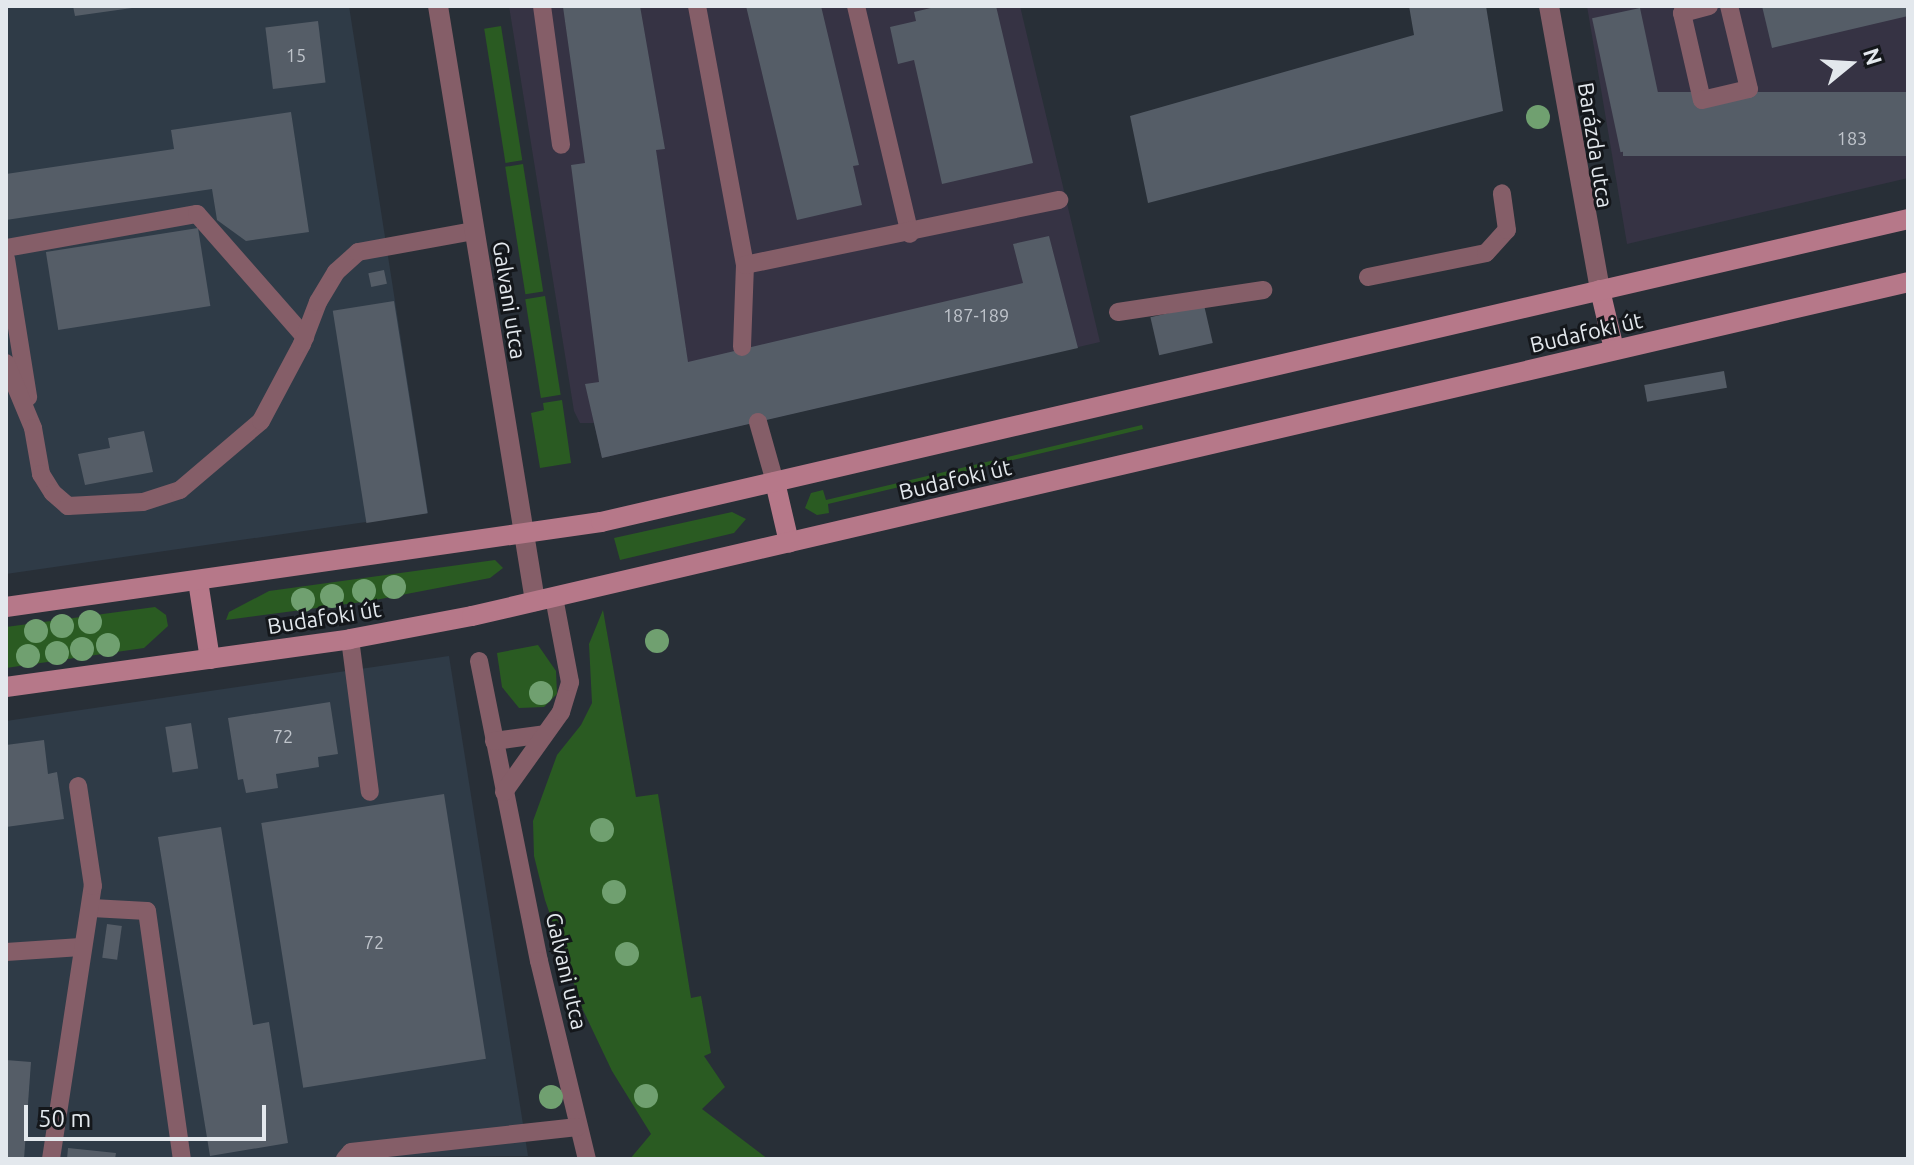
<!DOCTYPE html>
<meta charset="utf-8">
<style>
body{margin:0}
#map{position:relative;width:1914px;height:1165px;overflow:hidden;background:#282f37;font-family:Ubuntu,sans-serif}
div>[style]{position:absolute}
.commercial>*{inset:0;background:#363344}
.built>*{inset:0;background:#2f3b47}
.green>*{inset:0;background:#2a5b22;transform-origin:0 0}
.building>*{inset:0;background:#555d67;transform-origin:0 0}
.service>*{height:18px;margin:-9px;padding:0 9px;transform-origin:9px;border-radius:9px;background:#855e68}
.minor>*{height:20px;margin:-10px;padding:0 10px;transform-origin:10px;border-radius:10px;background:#855e68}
.secondary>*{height:20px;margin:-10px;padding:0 10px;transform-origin:10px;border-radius:10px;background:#b67889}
.trees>*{width:24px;height:24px;margin:-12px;border-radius:50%;background:#70a070}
span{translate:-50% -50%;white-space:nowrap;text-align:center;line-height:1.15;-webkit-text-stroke:6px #14171b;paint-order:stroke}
.number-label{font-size:18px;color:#c0c5cc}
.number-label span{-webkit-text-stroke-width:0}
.street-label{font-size:22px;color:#e3e8ed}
.frame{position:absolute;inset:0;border:8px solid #e3e8ed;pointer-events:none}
.north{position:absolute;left:1810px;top:24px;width:80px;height:80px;-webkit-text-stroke:6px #14171b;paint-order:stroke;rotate:72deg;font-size:22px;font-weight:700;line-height:32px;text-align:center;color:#e3e8ed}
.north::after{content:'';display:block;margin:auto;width:28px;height:36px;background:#e3e8ed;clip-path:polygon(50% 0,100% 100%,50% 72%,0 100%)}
.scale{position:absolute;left:24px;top:1105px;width:242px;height:36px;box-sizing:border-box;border:4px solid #e3e8ed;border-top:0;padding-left:10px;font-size:24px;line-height:28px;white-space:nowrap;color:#e3e8ed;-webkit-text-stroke:6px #14171b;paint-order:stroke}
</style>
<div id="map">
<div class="commercial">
<div style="clip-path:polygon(509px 6px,1020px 6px,1100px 342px,602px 458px,594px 423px,580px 423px,574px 411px)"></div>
<div style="clip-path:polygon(1587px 6px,1908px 6px,1908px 178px,1627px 244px)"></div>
</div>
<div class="built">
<div style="clip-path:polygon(6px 6px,349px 6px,428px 513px,6px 574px)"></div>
<div style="clip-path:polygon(449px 656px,528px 1156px,6px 1159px,6px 721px)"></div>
</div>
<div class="green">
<div style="left:501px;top:26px;width:136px;height:17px;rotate:81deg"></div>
<div style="left:523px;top:164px;width:129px;height:18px;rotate:81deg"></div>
<div style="left:545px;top:296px;width:100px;height:20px;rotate:81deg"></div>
<div style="clip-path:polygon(562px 400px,571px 463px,540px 468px,531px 413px,544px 410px,543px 403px)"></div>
<div style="clip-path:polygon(1142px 425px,1143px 429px,828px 504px,829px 513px,817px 515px,805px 508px,811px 493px,823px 490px,826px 500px)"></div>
<div style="clip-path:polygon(732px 512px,746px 519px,734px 533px,620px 560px,614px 538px)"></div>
<div style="clip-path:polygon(495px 560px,503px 568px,490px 578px,370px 601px,226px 620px,229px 612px,269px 591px)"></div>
<div style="clip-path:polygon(155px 607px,166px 615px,168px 626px,144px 648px,6px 668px,6px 627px)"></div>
<div style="clip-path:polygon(603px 610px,636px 797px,658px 794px,691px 998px,701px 996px,711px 1053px,704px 1056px,725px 1087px,702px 1109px,768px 1159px,630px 1159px,651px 1134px,612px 1071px,583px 1010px,545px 900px,534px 856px,533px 821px,557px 755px,581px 725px,592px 703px,589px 644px)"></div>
<div style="clip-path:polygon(538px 645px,556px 671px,557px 694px,544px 707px,519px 708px,502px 687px,497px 653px)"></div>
</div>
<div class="building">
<div style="clip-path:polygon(73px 6px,131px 6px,132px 8px,75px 16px)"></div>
<div style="clip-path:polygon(569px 6px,640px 6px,665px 149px,656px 150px,688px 362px,1023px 283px,1013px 244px,1049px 236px,1078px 348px,602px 458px,585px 384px,599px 382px,571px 165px,585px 163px,563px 7px)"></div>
<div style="clip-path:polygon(746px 6px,821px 6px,859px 165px,853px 166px,862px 205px,797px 220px)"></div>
<div style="clip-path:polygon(939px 6px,996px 6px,1033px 163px,942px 184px,914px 60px,898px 64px,890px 27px,916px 21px,914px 12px)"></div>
<div style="clip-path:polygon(1409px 6px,1486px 6px,1503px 111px,1148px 203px,1130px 116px,1414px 35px)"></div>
<div style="clip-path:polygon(1762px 6px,1908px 6px,1908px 16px,1772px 48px)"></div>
<div style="left:1640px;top:8px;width:137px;height:49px;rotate:78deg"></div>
<div style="left:318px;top:21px;width:62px;height:53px;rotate:83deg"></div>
<div style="left:1908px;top:92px;width:64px;height:285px;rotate:90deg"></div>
<div style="clip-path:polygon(291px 112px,309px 232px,246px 241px,217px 220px,212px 189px,6px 220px,6px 174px,174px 149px,171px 130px)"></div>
<div style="left:198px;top:228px;width:79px;height:154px;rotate:81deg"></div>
<div style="left:384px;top:270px;width:14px;height:16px;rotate:78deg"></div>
<div style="left:394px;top:301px;width:215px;height:62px;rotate:81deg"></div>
<div style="left:1204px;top:305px;width:39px;height:55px;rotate:77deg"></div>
<div style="left:1724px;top:371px;width:17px;height:81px;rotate:80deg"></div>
<div style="clip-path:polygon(144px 431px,153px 472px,85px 485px,78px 454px,110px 448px,108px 438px)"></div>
<div style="clip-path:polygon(330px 702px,338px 754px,318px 757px,319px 767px,276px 774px,278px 788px,246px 793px,243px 779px,238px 780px,228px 718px)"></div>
<div style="left:191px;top:723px;width:46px;height:26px;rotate:81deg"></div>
<div style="clip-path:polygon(44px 740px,48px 774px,57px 772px,64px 819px,6px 827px,6px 745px)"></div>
<div style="left:444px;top:794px;width:268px;height:185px;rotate:81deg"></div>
<div style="clip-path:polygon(221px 827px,253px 1025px,269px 1022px,288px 1143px,210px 1156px,158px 837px)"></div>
<div style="left:107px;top:924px;width:15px;height:34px;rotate:8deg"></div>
<div style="clip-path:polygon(6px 1060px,31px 1062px,24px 1159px,6px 1159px)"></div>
<div style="clip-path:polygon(68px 1148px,116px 1153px,115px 1159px,67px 1159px)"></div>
</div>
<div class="service">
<div style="left:542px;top:6px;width:140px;rotate:82.2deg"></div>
<div style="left:697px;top:6px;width:263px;rotate:79.5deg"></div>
<div style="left:745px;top:265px;width:82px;rotate:92.1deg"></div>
<div style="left:856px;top:6px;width:234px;rotate:76.7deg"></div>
<div style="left:1709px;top:6px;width:28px;rotate:165deg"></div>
<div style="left:1682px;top:13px;width:89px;rotate:77.1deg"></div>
<div style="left:1702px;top:100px;width:48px;rotate:-13.2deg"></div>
<div style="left:1749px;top:89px;width:85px;rotate:-103.5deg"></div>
<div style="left:6px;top:248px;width:194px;rotate:-10.1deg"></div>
<div style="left:197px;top:214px;width:164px;rotate:48.7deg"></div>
<div style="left:6px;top:259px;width:140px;rotate:80.9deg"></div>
<div style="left:745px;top:265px;width:321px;rotate:-11.7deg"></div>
<div style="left:1368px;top:277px;width:120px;rotate:-11.5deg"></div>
<div style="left:1486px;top:253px;width:31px;rotate:-48deg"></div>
<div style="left:1507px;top:230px;width:37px;rotate:-98deg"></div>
<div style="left:1118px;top:312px;width:147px;rotate:-8.6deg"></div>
<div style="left:6px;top:363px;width:70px;rotate:67.4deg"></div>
<div style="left:33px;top:428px;width:47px;rotate:80.1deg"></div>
<div style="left:41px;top:474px;width:22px;rotate:58deg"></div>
<div style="left:53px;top:493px;width:20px;rotate:41deg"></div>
<div style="left:68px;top:506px;width:75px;rotate:-3.1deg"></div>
<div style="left:143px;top:502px;width:39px;rotate:-18deg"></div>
<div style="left:180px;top:490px;width:106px;rotate:-40.4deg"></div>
<div style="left:261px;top:421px;width:87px;rotate:-62deg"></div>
<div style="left:302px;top:344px;width:45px;rotate:-69.1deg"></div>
<div style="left:318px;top:302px;width:35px;rotate:-59deg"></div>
<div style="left:336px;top:272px;width:30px;rotate:-42deg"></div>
<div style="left:358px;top:252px;width:118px;rotate:-10.3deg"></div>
<div style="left:758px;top:422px;width:62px;rotate:74.2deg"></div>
<div style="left:350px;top:639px;width:154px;rotate:82.6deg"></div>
<div style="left:479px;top:661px;width:306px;rotate:78.7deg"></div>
<div style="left:539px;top:961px;width:204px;rotate:76.4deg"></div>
<div style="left:494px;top:741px;width:51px;rotate:-7.8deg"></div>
<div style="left:504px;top:792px;width:98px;rotate:-54.5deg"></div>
<div style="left:561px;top:712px;width:31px;rotate:-73deg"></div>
<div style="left:570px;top:682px;width:86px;rotate:-100.7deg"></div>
<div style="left:92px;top:908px;width:55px;rotate:3.1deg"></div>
<div style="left:147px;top:911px;width:250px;rotate:82deg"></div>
<div style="left:6px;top:952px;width:75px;rotate:-3.8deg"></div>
<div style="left:51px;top:1159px;width:276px;rotate:-81.3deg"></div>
<div style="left:93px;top:886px;width:101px;rotate:-98.5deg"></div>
<div style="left:345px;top:1159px;width:9px;rotate:-49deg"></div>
<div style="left:351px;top:1152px;width:228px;rotate:-6.3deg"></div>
</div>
<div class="minor">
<div style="left:438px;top:6px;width:603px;rotate:80.74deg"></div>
<div style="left:1549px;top:6px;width:289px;rotate:79.8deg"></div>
</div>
<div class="secondary">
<div style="left:1600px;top:290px;width:61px;rotate:76.7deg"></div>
<div style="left:775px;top:482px;width:62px;rotate:76.9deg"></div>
<div style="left:198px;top:581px;width:79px;rotate:81.3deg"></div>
<div style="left:6px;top:607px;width:601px;rotate:-8.13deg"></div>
<div style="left:601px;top:522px;width:1342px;rotate:-13.05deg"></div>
<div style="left:6px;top:687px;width:347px;rotate:-7.9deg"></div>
<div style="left:350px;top:639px;width:124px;rotate:-10.7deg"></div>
<div style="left:472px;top:616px;width:1474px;rotate:-13.09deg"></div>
</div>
<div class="trees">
<div style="left:1538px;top:117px"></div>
<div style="left:394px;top:587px"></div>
<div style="left:364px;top:591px"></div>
<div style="left:332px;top:596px"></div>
<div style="left:303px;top:600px"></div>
<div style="left:90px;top:622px"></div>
<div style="left:62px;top:626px"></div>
<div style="left:36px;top:631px"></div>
<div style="left:657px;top:641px"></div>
<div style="left:108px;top:645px"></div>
<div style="left:82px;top:649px"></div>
<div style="left:57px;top:653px"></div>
<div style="left:28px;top:656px"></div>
<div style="left:541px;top:693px"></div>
<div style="left:602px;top:830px"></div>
<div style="left:614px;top:892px"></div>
<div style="left:627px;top:954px"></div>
<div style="left:646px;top:1096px"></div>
<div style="left:551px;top:1097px"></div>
</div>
<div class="number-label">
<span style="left:296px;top:55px">15</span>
<span style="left:1852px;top:138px">183</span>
<span style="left:976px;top:315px">187-189</span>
<span style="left:283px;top:736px">72</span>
<span style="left:374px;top:942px">72</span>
</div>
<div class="street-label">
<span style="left:1596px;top:145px;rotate:81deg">Barázda utca</span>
<span style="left:510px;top:300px;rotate:81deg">Galvani utca</span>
<span style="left:1586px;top:332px;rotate:-13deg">Budafoki út</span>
<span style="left:955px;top:479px;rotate:-13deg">Budafoki út</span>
<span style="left:324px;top:617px;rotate:-9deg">Budafoki út</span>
<span style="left:567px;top:971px;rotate:77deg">Galvani utca</span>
</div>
<div class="frame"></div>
<div class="north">N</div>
<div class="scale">50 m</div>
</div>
